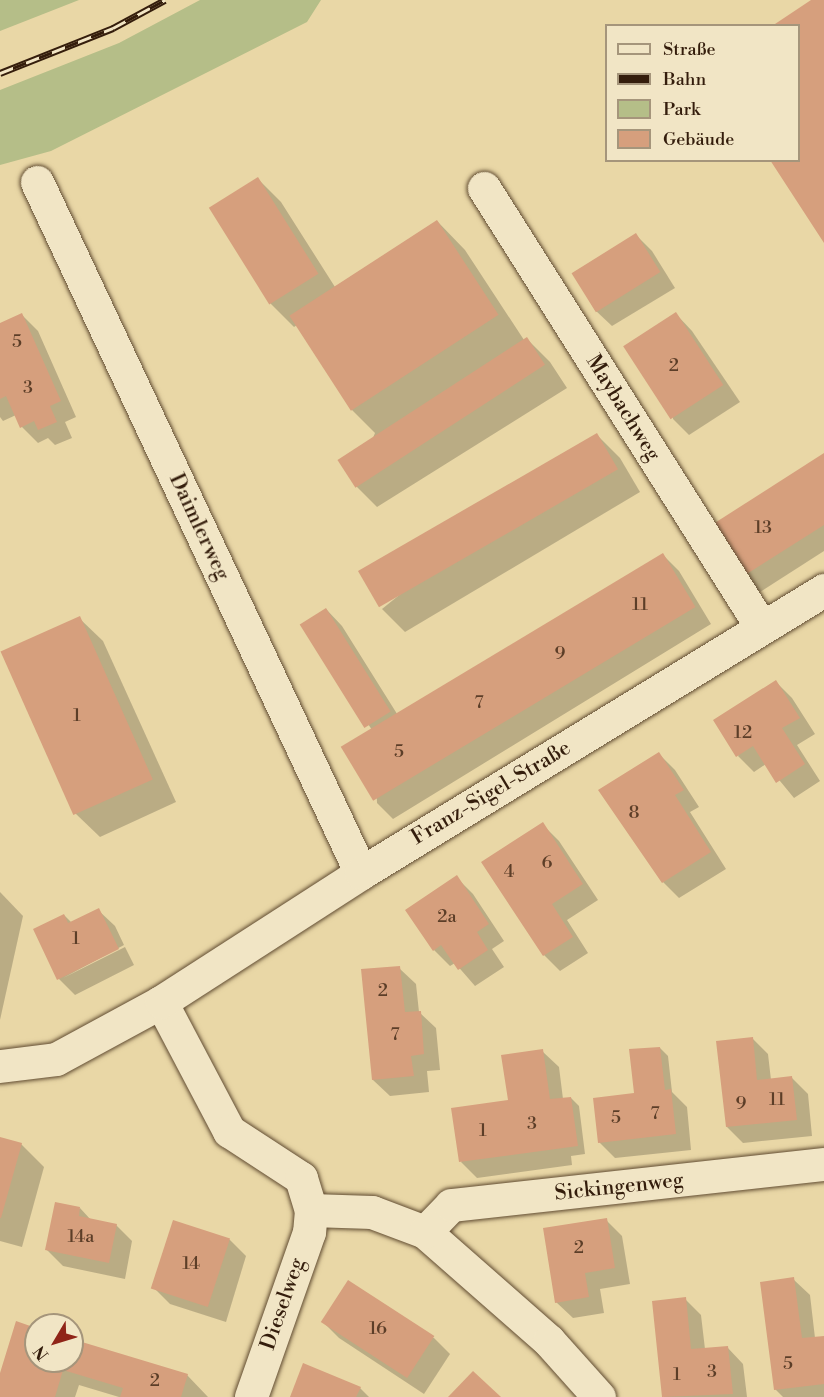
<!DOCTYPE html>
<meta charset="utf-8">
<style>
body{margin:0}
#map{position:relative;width:824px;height:1397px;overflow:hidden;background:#e9d7a6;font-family:"Libre Bodoni",serif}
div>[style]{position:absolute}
.green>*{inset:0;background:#b5be88}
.shadow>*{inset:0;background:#0003}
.building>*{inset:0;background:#d69f7d;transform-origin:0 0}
.roads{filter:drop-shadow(0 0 2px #614c32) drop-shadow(0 0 2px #614c32)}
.minor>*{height:33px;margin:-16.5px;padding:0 16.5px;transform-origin:16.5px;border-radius:16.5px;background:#f1e5c5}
.rail>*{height:7px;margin-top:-3.5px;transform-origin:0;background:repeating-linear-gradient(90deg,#f1e5c5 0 14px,#341d0c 0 28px);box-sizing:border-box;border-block:2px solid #341d0c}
span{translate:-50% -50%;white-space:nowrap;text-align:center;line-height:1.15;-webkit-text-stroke:6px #f1e5c5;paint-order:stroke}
.number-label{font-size:18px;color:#5c3e28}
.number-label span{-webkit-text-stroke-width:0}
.street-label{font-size:21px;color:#341d0c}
.legend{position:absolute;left:605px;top:24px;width:195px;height:138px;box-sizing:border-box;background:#f1e5c5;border:2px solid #a5957b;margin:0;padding:8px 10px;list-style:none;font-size:18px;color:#341d0c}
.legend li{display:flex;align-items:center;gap:12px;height:30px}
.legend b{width:30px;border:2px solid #a5957b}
.north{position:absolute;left:24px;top:1313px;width:60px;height:60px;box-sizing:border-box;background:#f1e5c5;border:2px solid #a5957b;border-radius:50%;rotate:232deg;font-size:16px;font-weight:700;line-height:24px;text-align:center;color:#341d0c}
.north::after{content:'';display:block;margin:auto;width:21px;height:27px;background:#8f2418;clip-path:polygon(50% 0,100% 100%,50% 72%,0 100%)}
</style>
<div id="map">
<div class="green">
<div style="clip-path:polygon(0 0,79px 0,0 31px)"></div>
<div style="clip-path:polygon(200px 0,321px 0,307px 22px,51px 151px,0 165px,0 90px,119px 43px)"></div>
</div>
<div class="shadow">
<div style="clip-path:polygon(258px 179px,281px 202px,335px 287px,437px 221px,465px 250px,524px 340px,527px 339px,550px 362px,567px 388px,377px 507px,354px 484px,375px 433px,352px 410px,297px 325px,294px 327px,271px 304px,211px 209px)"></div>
<div style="clip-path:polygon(636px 235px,652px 251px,675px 288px,612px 326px,595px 310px,573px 273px)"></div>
<div style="clip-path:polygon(676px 314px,692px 331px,740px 402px,689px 435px,673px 419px)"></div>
<div style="clip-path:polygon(22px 315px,38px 331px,76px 417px,65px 422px,72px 438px,55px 445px,48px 438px,38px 443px,22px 427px,16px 415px,3px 421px,0 417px,0 325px)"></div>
<div style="clip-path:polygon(597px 435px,620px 458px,640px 492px,405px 632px,382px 609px)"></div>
<div style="clip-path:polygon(824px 455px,824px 551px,760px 592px,744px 576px)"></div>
<div style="clip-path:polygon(663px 555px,679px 571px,711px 624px,393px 819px,377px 803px,374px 733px,302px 624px,326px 609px,342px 626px,399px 717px)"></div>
<div style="clip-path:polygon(79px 618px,103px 641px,176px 802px,100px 837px,76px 814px)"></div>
<div style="clip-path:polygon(776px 682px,792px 698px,815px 734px,797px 745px,820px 781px,794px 798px,766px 764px,754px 772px,738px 756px)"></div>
<div style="clip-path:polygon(659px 754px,675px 770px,699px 807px,690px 812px,726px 869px,679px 898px,663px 882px)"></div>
<div style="clip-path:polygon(542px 824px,559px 841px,598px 900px,567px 920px,588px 953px,560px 971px,544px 955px)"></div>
<div style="clip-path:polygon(456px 877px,473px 894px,504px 941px,492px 949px,504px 967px,475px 986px,455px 963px,450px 966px,434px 950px)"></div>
<div style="clip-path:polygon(0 892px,23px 916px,0 1020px)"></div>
<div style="clip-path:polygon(98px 910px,115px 926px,124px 945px,63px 978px,125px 947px,134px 965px,75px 995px,59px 979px,64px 915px,72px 923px)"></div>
<div style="clip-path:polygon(399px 968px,416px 984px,419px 1012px,436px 1028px,440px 1070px,427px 1071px,429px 1092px,390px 1096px,373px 1080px)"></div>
<div style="clip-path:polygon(752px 1038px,768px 1054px,771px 1080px,792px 1078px,808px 1094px,812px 1136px,743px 1143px,727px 1127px)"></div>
<div style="clip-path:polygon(660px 1048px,668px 1056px,672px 1092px,687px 1107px,691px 1150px,615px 1158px,599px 1142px,637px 1095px)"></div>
<div style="clip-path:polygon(542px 1051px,559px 1067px,563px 1099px,571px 1098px,579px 1106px,585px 1154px,571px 1156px,572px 1165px,477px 1178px,461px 1162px,509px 1101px)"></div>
<div style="clip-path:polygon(0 1138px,21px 1144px,44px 1167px,22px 1247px,0 1241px)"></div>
<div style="clip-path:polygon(80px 1208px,91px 1220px,116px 1225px,132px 1241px,125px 1279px,63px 1266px,47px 1250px)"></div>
<div style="clip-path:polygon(606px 1220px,622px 1236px,630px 1284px,600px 1289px,604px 1313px,573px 1318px,556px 1302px)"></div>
<div style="clip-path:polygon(174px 1222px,230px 1240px,246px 1256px,226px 1322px,170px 1304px,154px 1288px)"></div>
<div style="clip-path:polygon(793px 1279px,810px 1295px,815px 1338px,824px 1337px,824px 1397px,783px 1397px,775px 1389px)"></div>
<div style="clip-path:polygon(685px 1299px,701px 1315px,705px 1349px,727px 1347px,743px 1364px,747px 1397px,664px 1397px,654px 1302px)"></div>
<div style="clip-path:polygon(323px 1322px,434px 1338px,450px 1354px,424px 1394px,339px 1338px)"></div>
<div style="clip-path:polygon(36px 1329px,36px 1361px,72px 1361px,72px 1340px,187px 1375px,208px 1397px,119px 1397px,79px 1385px,75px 1397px,0 1397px,0 1379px)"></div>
<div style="clip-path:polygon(360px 1388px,369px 1397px,291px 1397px)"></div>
</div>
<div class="building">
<div style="clip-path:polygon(811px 0,824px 0,824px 243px,770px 160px,798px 160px,798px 26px,772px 26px)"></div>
<div style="left:258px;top:177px;width:114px;height:58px;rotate:58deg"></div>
<div style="left:437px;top:220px;width:113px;height:176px;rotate:57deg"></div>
<div style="left:636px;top:233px;width:46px;height:76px;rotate:58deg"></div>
<div style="left:676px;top:312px;width:87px;height:63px;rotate:57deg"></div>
<div style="clip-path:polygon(22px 313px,61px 401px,50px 406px,57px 422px,38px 430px,34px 421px,20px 428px,6px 396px,0 399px,0 323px)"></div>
<div style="left:527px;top:337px;width:33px;height:226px;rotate:57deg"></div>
<div style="left:597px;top:433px;width:42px;height:276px;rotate:60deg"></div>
<div style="clip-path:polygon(824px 453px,824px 525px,742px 577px,710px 526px)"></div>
<div style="left:663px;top:553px;width:63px;height:376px;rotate:59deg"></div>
<div style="left:326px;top:608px;width:122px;height:31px;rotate:58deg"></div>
<div style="left:80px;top:616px;width:179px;height:87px;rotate:66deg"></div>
<div style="clip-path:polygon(776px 680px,800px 718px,782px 728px,805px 764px,776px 783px,753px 746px,736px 757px,713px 720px)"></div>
<div style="clip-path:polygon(659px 752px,684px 790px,675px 795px,711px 852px,662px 883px,598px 790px)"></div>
<div style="clip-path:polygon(543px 822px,583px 884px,552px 904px,573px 937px,543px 956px,481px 862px)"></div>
<div style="clip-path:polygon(457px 875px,489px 924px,477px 932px,488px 950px,458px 970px,441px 945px,433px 951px,405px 910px)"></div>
<div style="clip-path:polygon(99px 908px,119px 949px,57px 980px,33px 929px,64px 914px,68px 923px)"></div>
<div style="clip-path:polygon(400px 966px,405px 1012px,421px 1011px,424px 1054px,411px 1056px,414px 1076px,372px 1080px,361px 969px)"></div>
<div style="clip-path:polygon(753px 1037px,757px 1080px,792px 1076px,797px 1120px,726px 1127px,716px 1041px)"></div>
<div style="clip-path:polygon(660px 1047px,665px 1090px,671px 1089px,676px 1134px,598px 1143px,593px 1098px,634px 1093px,629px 1049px)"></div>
<div style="clip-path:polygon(543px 1049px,550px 1099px,571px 1097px,578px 1146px,459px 1162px,451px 1108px,508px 1100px,501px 1055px)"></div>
<div style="clip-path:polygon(0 1137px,22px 1143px,1px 1218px,0 1218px)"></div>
<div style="clip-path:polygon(55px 1202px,80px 1207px,79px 1216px,117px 1224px,109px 1263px,45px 1250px)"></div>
<div style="clip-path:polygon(607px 1218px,615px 1268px,585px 1273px,589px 1297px,555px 1303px,543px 1228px)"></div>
<div style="left:173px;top:1220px;width:60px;height:72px;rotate:18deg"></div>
<div style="clip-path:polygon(794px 1277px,802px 1338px,824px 1336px,824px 1384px,774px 1390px,760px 1282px)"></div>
<div style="left:348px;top:1280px;width:103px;height:50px;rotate:33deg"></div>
<div style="clip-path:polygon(686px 1297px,691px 1349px,728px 1346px,733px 1394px,662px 1397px,652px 1301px)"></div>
<div style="clip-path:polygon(16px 1321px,36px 1328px,36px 1361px,72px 1361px,72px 1339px,188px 1374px,181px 1397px,120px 1397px,123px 1388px,63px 1370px,55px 1397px,0 1397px,0 1373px)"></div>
<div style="clip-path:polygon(303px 1363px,361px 1387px,356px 1397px,290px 1397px)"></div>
<div style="clip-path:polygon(473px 1371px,501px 1397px,448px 1397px)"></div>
</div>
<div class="roads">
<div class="minor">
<div style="left:37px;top:182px;width:763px;rotate:64.88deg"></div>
<div style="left:484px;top:188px;width:520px;rotate:57.71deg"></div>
<div style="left:161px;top:1002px;width:146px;rotate:62.2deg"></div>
<div style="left:229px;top:1131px;width:86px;rotate:33.1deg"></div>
<div style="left:301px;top:1178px;width:34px;rotate:73deg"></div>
<div style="left:311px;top:1210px;width:22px;rotate:95deg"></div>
<div style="left:309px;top:1232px;width:175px;rotate:109.4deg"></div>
<div style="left:0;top:1066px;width:56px;rotate:-7.1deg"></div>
<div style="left:56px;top:1059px;width:119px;rotate:-28.5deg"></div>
<div style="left:161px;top:1002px;width:238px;rotate:-32.8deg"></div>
<div style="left:361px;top:873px;width:543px;rotate:-31.43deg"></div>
<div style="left:311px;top:1210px;width:61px;rotate:1.9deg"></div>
<div style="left:372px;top:1212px;width:57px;rotate:20.7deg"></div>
<div style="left:425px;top:1232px;width:165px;rotate:41.3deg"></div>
<div style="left:549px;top:1341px;width:75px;rotate:48.2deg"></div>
<div style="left:425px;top:1232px;width:37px;rotate:-46deg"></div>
<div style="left:451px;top:1205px;width:375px;rotate:-6.3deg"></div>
</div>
</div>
<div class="rail">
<div style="left:0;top:73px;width:122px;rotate:-21.7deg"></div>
<div style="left:113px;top:28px;width:59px;rotate:-28.3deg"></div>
</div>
<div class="number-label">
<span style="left:17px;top:342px">5</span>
<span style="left:674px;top:366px">2</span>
<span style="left:28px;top:388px">3</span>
<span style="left:763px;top:528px">13</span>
<span style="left:640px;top:605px">11</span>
<span style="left:560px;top:654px">9</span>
<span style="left:479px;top:703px">7</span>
<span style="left:77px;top:716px">1</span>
<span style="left:743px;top:733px">12</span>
<span style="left:399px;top:752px">5</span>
<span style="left:634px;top:813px">8</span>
<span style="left:547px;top:863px">6</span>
<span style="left:509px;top:872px">4</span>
<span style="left:447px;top:917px">2a</span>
<span style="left:76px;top:939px">1</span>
<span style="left:383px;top:991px">2</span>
<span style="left:395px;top:1035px">7</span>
<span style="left:777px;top:1100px">11</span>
<span style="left:741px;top:1104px">9</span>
<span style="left:655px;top:1114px">7</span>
<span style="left:616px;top:1118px">5</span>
<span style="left:532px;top:1124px">3</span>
<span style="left:483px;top:1131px">1</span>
<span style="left:81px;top:1237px">14a</span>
<span style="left:579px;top:1248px">2</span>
<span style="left:191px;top:1264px">14</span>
<span style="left:378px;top:1329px">16</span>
<span style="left:788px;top:1364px">5</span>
<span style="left:712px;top:1372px">3</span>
<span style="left:677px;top:1375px">1</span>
<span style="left:155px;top:1381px">2</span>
</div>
<div class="street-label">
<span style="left:623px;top:408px;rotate:58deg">Maybachweg</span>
<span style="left:199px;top:527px;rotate:65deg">Daimlerweg</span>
<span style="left:491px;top:793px;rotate:-31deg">Franz-Sigel-Straße</span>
<span style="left:619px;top:1187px;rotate:-6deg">Sickingenweg</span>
<span style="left:283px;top:1304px;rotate:-71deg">Dieselweg</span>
</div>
<ul class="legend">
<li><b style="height:8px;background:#f1e5c5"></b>Straße</li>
<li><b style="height:8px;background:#341d0c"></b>Bahn</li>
<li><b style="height:16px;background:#b5be88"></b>Park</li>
<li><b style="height:16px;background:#d69f7d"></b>Gebäude</li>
</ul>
<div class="north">N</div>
</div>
